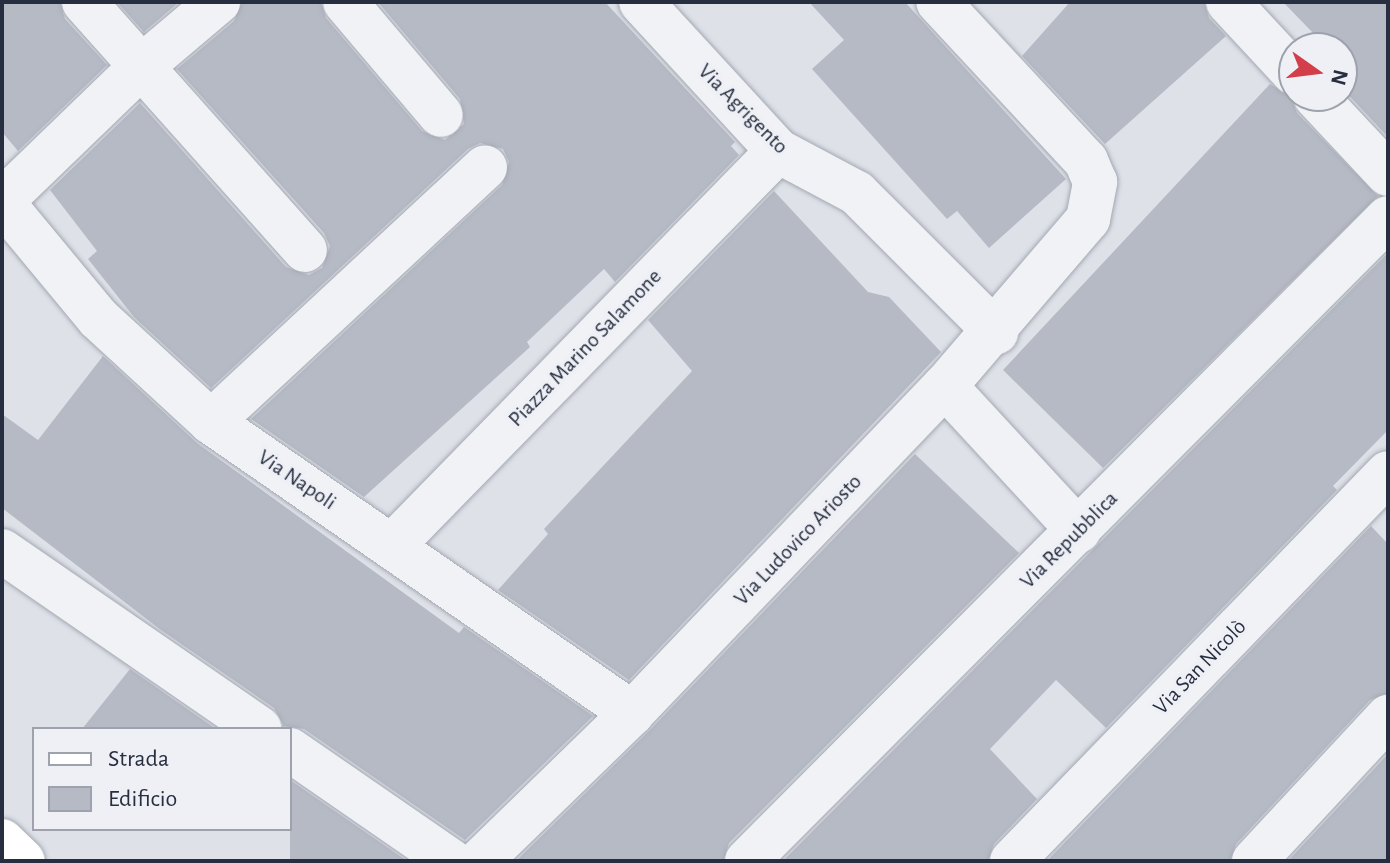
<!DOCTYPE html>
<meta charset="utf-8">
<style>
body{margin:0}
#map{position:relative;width:1390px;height:863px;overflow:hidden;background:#dee1e8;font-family:"Alegreya Sans",sans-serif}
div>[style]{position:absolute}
.building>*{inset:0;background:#b5bac5}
.roads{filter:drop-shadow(0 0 2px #a3a8b2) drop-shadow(0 0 2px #a3a8b2)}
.street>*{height:44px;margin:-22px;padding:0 22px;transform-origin:22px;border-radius:22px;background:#f1f2f6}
.primary>*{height:44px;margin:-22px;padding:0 22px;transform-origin:22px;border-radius:22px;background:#fff}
span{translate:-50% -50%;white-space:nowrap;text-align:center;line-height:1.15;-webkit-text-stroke:7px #eef0f6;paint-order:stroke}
.street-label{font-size:22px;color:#272e3f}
.frame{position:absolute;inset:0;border:4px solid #272e3f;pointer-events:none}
.legend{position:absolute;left:32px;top:727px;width:260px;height:104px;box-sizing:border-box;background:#eef0f6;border:2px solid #9ea2ad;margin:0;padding:10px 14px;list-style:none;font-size:24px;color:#272e3f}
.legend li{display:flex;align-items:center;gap:16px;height:40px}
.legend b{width:40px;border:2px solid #9ea2ad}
.north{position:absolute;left:1278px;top:32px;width:80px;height:80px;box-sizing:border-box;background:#eef0f6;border:2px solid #9ea2ad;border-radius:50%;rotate:104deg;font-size:22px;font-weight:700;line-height:32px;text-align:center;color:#272e3f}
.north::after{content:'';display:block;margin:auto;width:28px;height:36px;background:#d23e49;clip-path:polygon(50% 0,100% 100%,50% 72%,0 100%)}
</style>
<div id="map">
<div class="building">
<div style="clip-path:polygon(2px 2px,60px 2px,65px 19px,107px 65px,18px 151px,2px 132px)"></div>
<div style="clip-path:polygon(117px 2px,179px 2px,144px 32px)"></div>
<div style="clip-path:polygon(242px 2px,321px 2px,326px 18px,422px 131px,445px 140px,464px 124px,460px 99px,378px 2px,605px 2px,735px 142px,731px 146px,739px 155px,615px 282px,604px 269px,527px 342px,530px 347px,364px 497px,251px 419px,502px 185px,509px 162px,503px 149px,480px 143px,468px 149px,211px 388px,134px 317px,88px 259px,97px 251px,50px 190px,140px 103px,286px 267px,309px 275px,322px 268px,330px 246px,324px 233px,177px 69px,234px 21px)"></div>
<div style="clip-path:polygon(809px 2px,905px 2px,1066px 179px,989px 248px,957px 211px,947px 219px,812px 69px,844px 40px)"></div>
<div style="clip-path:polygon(1070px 2px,1204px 2px,1209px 18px,1226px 36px,1105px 144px,1022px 56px)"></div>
<div style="clip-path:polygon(1283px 2px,1388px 2px,1388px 137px,1342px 88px,1342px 48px,1305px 48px,1315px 35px)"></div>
<div style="clip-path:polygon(1270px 84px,1291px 97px,1297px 113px,1378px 196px,1103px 468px,1003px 370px)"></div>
<div style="clip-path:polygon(774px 191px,868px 292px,889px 297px,941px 352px,629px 680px,498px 590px,548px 534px,544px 529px,692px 371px,648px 320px)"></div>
<div style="clip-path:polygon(1388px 253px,1388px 430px,1333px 486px,1337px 490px,1106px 728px,1056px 680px,990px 749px,1037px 799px,994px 844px,988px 861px,785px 859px)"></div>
<div style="clip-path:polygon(103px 356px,197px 443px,459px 633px,464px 627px,593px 716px,465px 840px,304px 729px,284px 726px,274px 708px,161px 630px,2px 508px,2px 414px,38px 440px)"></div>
<div style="clip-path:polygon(915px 454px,1019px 553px,729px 843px,723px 861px,516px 861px,649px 731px)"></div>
<div style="clip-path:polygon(1371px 526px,1388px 544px,1388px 693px,1370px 700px,1236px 844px,1230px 861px,1047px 861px)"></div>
<div style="clip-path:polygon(130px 669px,216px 729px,82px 729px)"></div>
<div style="clip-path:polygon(1388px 754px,1388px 861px,1288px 861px)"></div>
<div style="clip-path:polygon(290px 780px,407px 861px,290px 861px)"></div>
</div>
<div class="roads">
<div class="street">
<div style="left:84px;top:2px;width:332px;rotate:48.3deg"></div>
<div style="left:345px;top:2px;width:148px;rotate:49.7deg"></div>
<div style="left:641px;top:2px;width:202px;rotate:47.4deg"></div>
<div style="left:778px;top:151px;width:89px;rotate:28deg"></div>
<div style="left:857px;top:193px;width:197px;rotate:45deg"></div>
<div style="left:1228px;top:2px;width:97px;rotate:47.1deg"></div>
<div style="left:1315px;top:96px;width:107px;rotate:46.9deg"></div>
<div style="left:2px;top:201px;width:193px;rotate:-44deg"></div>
<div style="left:141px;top:67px;width:101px;rotate:-40.2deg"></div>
<div style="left:2px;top:202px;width:151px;rotate:50.4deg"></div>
<div style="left:98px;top:318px;width:154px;rotate:42.6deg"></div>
<div style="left:211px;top:422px;width:512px;rotate:34.65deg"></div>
<div style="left:945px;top:386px;width:197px;rotate:47.3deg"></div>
<div style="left:211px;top:422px;width:374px;rotate:-42.9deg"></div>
<div style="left:393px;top:545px;width:551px;rotate:-45.66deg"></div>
<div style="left:2px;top:551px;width:313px;rotate:34.6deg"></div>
<div style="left:290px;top:750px;width:196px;rotate:34.6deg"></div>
<div style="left:480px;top:861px;width:212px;rotate:-44.2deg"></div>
<div style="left:632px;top:713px;width:453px;rotate:-46.3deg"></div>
<div style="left:945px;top:386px;width:220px;rotate:-49.4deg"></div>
<div style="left:1088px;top:219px;width:38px;rotate:-79deg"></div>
<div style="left:1095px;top:182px;width:23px;rotate:-113deg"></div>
<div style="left:1086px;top:161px;width:217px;rotate:-132.9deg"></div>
<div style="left:747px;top:861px;width:908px;rotate:-45.09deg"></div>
<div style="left:1012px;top:861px;width:540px;rotate:-45.9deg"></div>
<div style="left:1254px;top:861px;width:197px;rotate:-47.1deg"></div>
</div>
<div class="primary">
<div style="left:2px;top:841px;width:29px;rotate:44deg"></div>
</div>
</div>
<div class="street-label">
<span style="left:743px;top:109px;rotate:45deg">Via Agrigento</span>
<span style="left:585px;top:348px;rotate:-46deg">Piazza Marino Salamone</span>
<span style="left:297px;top:480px;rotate:34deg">Via Napoli</span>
<span style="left:798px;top:540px;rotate:-46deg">Via Ludovico Ariosto</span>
<span style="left:1069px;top:540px;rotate:-45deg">Via Repubblica</span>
<span style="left:1200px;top:667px;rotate:-46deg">Via San Nicolò</span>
</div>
<div class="frame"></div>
<ul class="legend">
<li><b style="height:10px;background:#fff"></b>Strada</li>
<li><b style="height:22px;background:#b5bac5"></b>Edificio</li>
</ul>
<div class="north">N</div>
</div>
